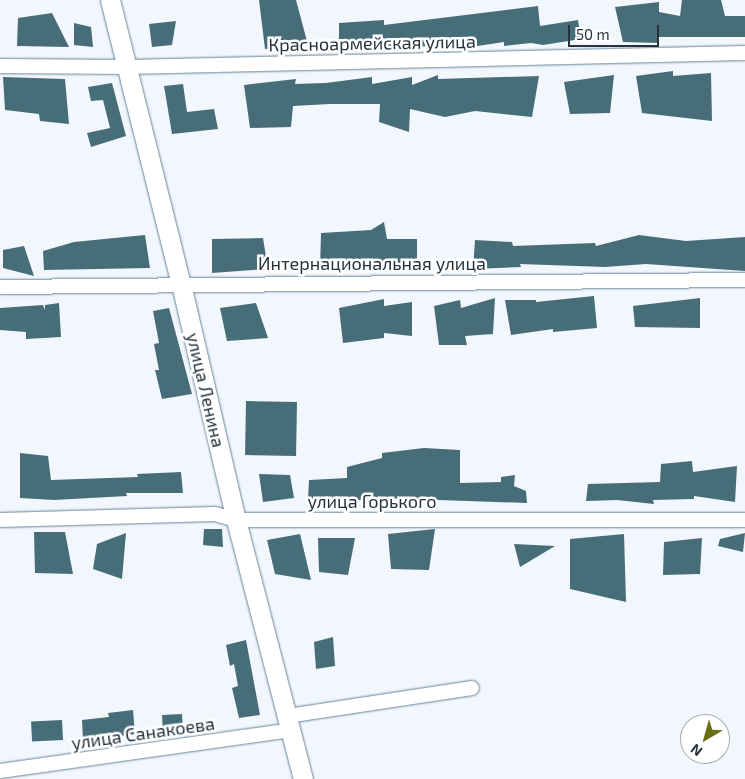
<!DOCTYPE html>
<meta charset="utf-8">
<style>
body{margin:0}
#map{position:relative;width:745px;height:779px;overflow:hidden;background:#f2f7fd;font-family:"Exo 2",sans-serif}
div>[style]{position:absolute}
.building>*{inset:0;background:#476d78;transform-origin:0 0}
.roads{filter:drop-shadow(0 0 1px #698399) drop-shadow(0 0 1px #698399)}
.street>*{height:14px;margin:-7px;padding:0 7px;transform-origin:7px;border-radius:7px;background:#fff}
.secondary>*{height:19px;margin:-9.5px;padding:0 9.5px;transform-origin:9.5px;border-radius:9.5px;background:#fff}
span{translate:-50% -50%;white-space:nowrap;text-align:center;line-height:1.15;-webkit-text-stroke:5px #fff;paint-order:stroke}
.street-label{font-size:18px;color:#27323c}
.north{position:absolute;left:680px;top:714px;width:50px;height:50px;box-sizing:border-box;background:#fff;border:1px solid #a9adb1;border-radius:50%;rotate:218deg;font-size:14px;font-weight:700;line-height:20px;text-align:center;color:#27323c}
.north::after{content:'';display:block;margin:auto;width:18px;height:22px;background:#676e14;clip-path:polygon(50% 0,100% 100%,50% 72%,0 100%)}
.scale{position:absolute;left:568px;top:25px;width:91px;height:22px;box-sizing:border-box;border:2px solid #27323c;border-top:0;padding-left:6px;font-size:15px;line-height:18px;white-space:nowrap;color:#27323c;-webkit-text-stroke:4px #fff;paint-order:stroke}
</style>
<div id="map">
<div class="building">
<div style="clip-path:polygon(259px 0,296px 0,308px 45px,265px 49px)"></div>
<div style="clip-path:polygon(682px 0,721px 0,725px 16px,745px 16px,745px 37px,659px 37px,659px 43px,623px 42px,615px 7px,659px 2px,659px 12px,680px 16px)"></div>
<div style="clip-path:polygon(538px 6px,540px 26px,578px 20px,581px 39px,543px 45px,531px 43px,504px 46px,504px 42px,464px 48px,439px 42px,440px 46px,339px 48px,339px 23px,384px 20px,384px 25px)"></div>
<div style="clip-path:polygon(52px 13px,69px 47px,17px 46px,18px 18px)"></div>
<div style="clip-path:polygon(176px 21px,172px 45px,152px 47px,149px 24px)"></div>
<div style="clip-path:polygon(74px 23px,91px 27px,93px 47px,74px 45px)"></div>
<div style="clip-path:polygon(673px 71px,673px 76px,711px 73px,712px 121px,642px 113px,636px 76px)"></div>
<div style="clip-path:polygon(438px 75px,438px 79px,539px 76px,532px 117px,475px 111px,445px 117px,410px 109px,409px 132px,379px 122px,380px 104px,330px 104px,293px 106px,291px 127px,250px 128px,244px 85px,296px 79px,295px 84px,326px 83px,372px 77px,372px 84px,412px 77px,412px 85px)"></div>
<div style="clip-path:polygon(614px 75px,610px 113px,570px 114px,564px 82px)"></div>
<div style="clip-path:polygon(3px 77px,65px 79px,69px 124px,40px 121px,39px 114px,5px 110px)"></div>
<div style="clip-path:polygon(112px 83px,126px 136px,91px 147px,87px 133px,110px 128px,103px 100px,91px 101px,88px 87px)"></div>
<div style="clip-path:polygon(183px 84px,187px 112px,214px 109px,218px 129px,172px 134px,164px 86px)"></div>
<div style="clip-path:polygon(384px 222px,387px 239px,417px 239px,417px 270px,363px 267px,320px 269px,321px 233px,371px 230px)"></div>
<div style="clip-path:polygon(145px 235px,150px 268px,44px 270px,43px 251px,74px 242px)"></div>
<div style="clip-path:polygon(639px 235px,686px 241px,745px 237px,745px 271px,646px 264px,605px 267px,520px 264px,521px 267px,473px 269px,475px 240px,512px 242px,513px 246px,595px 243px,596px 246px)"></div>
<div style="clip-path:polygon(263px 238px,268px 269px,212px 273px,212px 239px)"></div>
<div style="clip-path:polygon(24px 246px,34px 276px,3px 268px,3px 250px)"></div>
<div style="clip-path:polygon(594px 296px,597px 328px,553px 332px,553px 329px,511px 335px,505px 300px,536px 300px,536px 302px)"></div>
<div style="clip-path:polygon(495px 298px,493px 334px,465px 336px,467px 345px,439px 345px,434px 306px,460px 300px,461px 308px)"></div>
<div style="clip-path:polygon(700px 298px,700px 328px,635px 327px,633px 306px)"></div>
<div style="clip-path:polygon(384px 299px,384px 306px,412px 302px,412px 336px,384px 333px,384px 338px,343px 343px,339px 308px)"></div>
<div style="clip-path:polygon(59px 303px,61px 337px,26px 339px,26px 332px,0 330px,0 308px,43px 305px,45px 310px,45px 305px)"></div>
<div style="clip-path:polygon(256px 303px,268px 338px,227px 341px,220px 308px)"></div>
<div style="clip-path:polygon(169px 308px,192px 394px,162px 399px,155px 370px,159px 370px,154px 344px,159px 343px,153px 311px)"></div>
<div style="left:246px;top:401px;width:51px;height:54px;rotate:1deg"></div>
<div style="clip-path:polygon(424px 448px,460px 450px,460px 483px,501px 482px,501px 477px,515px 475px,514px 486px,526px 491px,527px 503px,381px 498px,338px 502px,308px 499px,309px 480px,347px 478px,347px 467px,382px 458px,382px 453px)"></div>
<div style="clip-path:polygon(20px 453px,48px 456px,51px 480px,138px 477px,137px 474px,181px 472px,183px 493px,126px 493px,127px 496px,54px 500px,20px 498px)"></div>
<div style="clip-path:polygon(692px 461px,693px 472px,737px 466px,735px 502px,694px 496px,694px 499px,653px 500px,654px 504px,617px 500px,586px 501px,588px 484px,660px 482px,661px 464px)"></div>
<div style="clip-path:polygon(259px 474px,290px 475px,294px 498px,263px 502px)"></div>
<div style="clip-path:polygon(204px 529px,222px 529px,223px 547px,203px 545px)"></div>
<div style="clip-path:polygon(435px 529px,429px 570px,391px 569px,388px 534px)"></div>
<div style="clip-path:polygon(34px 532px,65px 532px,73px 574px,35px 573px)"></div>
<div style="clip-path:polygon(126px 533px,122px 579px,93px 569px,97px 544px)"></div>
<div style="clip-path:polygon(745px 533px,743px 552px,718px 546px,720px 539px)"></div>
<div style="clip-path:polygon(300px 534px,311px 580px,275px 574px,267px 540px)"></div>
<div style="clip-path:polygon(624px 534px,626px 602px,570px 589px,570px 539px)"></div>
<div style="clip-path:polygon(318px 538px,355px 538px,348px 575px,319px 572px)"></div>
<div style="clip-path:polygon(702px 538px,700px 574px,663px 575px,664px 542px)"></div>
<div style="clip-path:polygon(514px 544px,555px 546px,520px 567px)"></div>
<div style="clip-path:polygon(333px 637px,335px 666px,316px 669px,314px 642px)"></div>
<div style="clip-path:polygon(246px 640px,260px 715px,239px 718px,232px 688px,238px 686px,234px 664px,230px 666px,226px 645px)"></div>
<div style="clip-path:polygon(133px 710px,135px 734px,83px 741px,82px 720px,109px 717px,108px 713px)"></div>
<div style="left:182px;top:714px;width:18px;height:20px;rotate:87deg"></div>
<div style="left:62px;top:720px;width:20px;height:31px;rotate:87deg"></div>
</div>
<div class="roads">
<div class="street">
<div style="left:0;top:66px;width:127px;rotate:0.5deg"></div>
<div style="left:127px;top:67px;width:618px;rotate:-1.3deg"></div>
<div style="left:0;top:287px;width:745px;rotate:-0.54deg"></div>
<div style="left:0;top:520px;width:215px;rotate:-1.6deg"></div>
<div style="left:215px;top:514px;width:22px;rotate:16deg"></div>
<div style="left:236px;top:520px;width:509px"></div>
<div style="left:287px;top:716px;width:187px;rotate:-8.6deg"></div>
<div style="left:0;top:771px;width:294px;rotate:-8deg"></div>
</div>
<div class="secondary">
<div style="left:110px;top:0;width:293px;rotate:76deg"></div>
<div style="left:181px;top:284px;width:242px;rotate:76.9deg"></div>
<div style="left:236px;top:520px;width:268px;rotate:75.5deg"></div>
</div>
</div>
<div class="street-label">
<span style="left:372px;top:43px;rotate:-1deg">Красноармейская улица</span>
<span style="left:372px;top:263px">Интернациональная улица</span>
<span style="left:206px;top:390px;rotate:77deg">улица Ленина</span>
<span style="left:372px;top:501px">улица Горького</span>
<span style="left:143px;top:733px;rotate:-8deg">улица Санакоева</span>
</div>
<div class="north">N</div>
<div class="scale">50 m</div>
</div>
